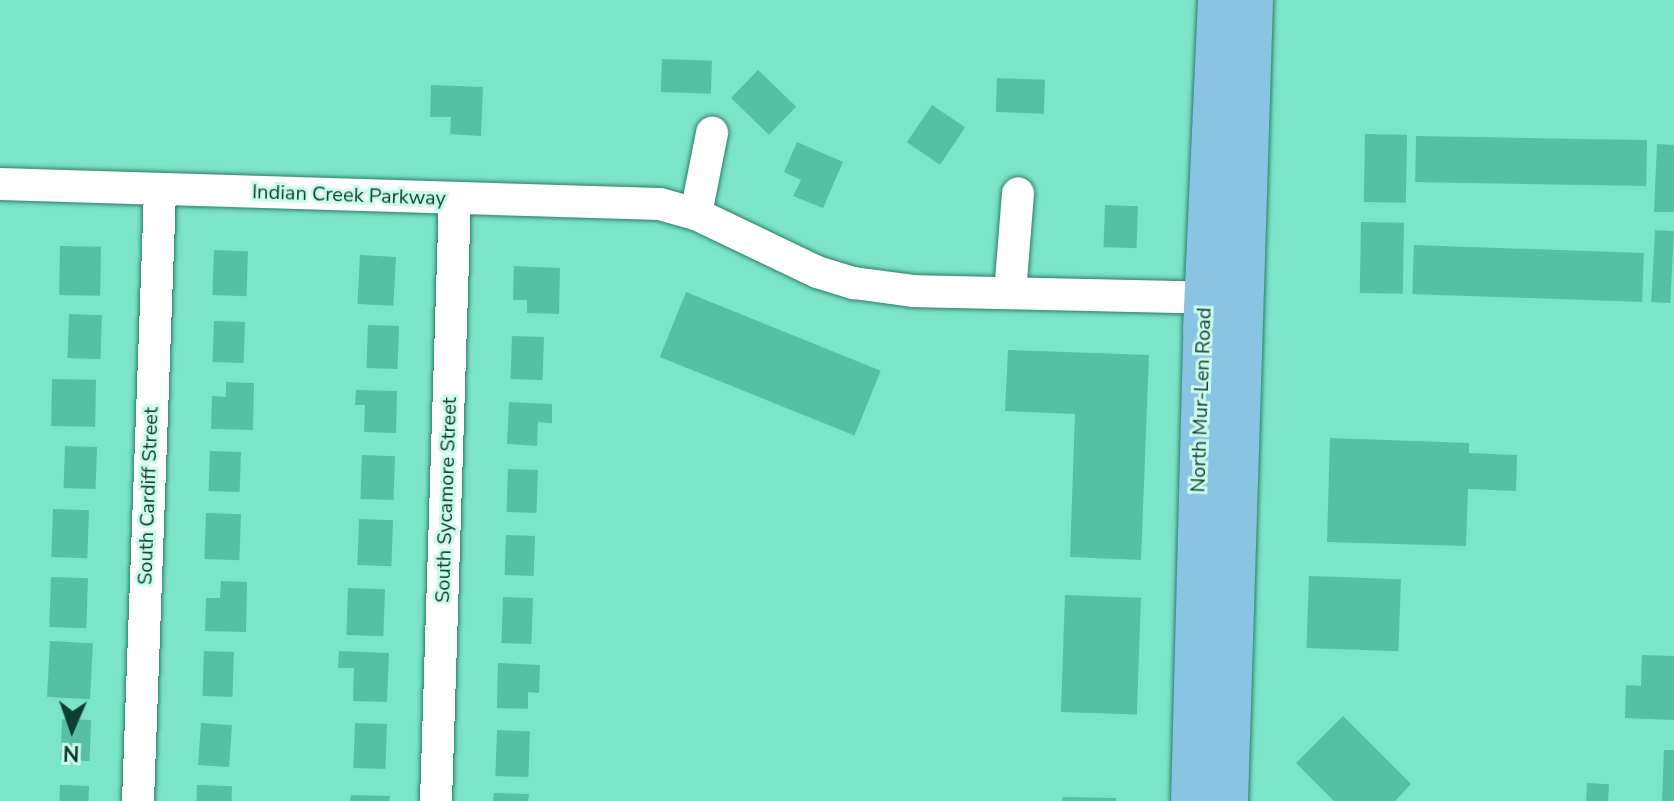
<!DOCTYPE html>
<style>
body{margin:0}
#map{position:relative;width:1674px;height:801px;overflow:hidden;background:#7ce4c7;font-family:"Nunito Sans",sans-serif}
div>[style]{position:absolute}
.building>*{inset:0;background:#56c0a4;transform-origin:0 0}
.roads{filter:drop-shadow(0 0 2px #2b7d69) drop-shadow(0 0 2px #2b7d69)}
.minor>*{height:32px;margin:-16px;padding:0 16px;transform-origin:16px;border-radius:16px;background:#fff}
.major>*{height:40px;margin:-20px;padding:0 20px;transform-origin:20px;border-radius:20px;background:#89c5e2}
span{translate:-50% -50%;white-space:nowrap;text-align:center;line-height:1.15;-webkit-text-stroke:6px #cbfbeb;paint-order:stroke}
.street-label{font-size:20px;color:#0f3d32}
.north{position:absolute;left:32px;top:689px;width:80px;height:80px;-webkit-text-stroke:6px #cbfbeb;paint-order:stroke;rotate:182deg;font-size:22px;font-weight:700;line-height:32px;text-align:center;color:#0f3d32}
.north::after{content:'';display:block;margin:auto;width:28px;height:36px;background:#0f3d32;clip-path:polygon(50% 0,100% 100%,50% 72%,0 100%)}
</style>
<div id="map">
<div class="building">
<div style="left:662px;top:59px;width:50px;height:33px;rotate:2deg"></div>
<div style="left:758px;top:70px;width:53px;height:39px;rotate:44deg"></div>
<div style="left:997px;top:78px;width:48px;height:34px;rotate:2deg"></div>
<div style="clip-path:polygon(431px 85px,483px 87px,481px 136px,450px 134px,451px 117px,430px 117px)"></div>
<div style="left:932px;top:105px;width:40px;height:45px;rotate:34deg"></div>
<div style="left:1365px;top:134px;width:42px;height:68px;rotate:1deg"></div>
<div style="left:1416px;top:136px;width:231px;height:46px;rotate:1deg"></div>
<div style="clip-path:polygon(797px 142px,843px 162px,823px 208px,793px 196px,801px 180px,784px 172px)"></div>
<div style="clip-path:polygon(1657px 144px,1674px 145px,1674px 212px,1654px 212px)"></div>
<div style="left:1105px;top:205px;width:33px;height:42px;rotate:2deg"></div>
<div style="left:1361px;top:222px;width:43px;height:71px;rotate:1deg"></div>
<div style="left:1655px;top:230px;width:19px;height:72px;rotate:3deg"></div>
<div style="left:1414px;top:245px;width:230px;height:49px;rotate:2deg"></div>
<div style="left:60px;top:246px;width:41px;height:49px;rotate:1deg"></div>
<div style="left:214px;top:250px;width:34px;height:45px;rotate:2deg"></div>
<div style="left:360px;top:255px;width:36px;height:49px;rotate:3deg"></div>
<div style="clip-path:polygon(514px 266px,560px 268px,559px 314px,527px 313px,527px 300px,513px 300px)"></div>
<div style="left:686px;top:292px;width:210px;height:70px;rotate:22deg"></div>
<div style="left:69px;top:314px;width:33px;height:44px;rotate:2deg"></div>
<div style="left:214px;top:321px;width:31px;height:41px;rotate:2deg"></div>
<div style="left:368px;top:325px;width:31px;height:43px;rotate:2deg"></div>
<div style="left:512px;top:336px;width:32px;height:43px;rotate:2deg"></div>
<div style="clip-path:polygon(1008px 350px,1149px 355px,1141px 560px,1070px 557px,1075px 414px,1005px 411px)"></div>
<div style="left:52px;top:379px;width:44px;height:47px;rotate:1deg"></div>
<div style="clip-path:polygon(226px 382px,254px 383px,253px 430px,211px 429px,212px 396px,226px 397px)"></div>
<div style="clip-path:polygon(356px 390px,397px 391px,396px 433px,364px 432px,365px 405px,355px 405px)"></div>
<div style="clip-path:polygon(509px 402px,552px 404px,552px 423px,538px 422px,537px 446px,507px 444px)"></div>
<div style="clip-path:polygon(1330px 438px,1469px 443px,1469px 453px,1517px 455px,1516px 491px,1468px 489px,1466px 546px,1327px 542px)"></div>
<div style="left:65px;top:446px;width:32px;height:42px;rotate:2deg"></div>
<div style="left:210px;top:451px;width:31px;height:40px;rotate:2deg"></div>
<div style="left:362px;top:455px;width:33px;height:44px;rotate:2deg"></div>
<div style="left:508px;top:469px;width:30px;height:43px;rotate:2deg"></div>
<div style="left:53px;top:509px;width:36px;height:48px;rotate:2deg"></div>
<div style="left:206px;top:513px;width:35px;height:46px;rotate:2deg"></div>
<div style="left:359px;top:519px;width:34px;height:46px;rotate:2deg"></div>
<div style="left:506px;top:535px;width:29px;height:40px;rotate:2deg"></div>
<div style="left:1309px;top:576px;width:92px;height:72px;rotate:2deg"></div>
<div style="left:51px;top:577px;width:37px;height:50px;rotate:2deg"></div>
<div style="clip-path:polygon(221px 581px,247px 582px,246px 632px,205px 631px,206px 598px,220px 598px)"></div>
<div style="left:348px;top:588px;width:37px;height:47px;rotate:2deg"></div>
<div style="left:1065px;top:595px;width:76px;height:117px;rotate:2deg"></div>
<div style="left:503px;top:597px;width:30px;height:46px;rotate:2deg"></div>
<div style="left:50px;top:641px;width:43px;height:56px;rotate:3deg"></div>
<div style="left:204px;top:651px;width:30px;height:45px;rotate:2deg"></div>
<div style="clip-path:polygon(339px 651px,389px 653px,387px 702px,353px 701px,354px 668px,338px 668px)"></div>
<div style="clip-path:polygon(1642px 655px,1674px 656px,1674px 720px,1625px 718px,1626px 685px,1641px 686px)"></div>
<div style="clip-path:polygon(498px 663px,540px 665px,539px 693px,528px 692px,528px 709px,497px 708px)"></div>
<div style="clip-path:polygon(1343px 716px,1411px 784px,1395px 801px,1334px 801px,1296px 763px)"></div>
<div style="left:62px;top:719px;width:29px;height:41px;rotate:2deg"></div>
<div style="left:201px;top:723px;width:31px;height:42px;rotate:4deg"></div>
<div style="left:355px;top:723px;width:32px;height:45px;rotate:2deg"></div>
<div style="left:497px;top:730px;width:33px;height:46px;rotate:2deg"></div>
<div style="clip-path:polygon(1664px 750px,1674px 750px,1674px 801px,1662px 801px)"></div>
<div style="left:1587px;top:783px;width:22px;height:18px;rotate:3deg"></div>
<div style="left:60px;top:785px;width:29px;height:16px;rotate:2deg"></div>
<div style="left:197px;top:785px;width:35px;height:16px;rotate:2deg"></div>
<div style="clip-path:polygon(494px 793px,529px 794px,528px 801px,493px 801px)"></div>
<div style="clip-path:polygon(351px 795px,390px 796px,389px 801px,350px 801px)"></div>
<div style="clip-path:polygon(1063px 797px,1116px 798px,1116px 801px,1062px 801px)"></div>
</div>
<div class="roads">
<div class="minor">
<div style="left:0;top:184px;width:660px;rotate:1.74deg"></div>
<div style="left:660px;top:204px;width:37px;rotate:16deg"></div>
<div style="left:696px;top:214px;width:134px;rotate:25.6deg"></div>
<div style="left:817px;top:272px;width:39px;rotate:17deg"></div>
<div style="left:854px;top:283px;width:61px;rotate:7.6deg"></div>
<div style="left:914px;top:291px;width:314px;rotate:1.3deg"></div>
<div style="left:696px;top:214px;width:83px;rotate:-78.8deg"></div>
<div style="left:1010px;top:293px;width:100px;rotate:-85.4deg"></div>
<div style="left:138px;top:801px;width:610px;rotate:-87.93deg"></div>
<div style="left:436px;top:801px;width:603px;rotate:-88.2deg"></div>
</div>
<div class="major">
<div style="left:1191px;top:801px;width:471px;rotate:-88.5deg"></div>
<div style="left:1203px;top:330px;width:330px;rotate:-87.4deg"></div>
<div style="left:1228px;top:801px;width:801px;rotate:-88.21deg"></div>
</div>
</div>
<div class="street-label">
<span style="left:349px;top:195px;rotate:2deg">Indian Creek Parkway</span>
<span style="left:1201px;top:400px;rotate:-88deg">North Mur-Len Road</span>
<span style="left:148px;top:496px;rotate:-88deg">South Cardiff Street</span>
<span style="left:446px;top:500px;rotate:-88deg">South Sycamore Street</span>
</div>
<div class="north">N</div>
</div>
